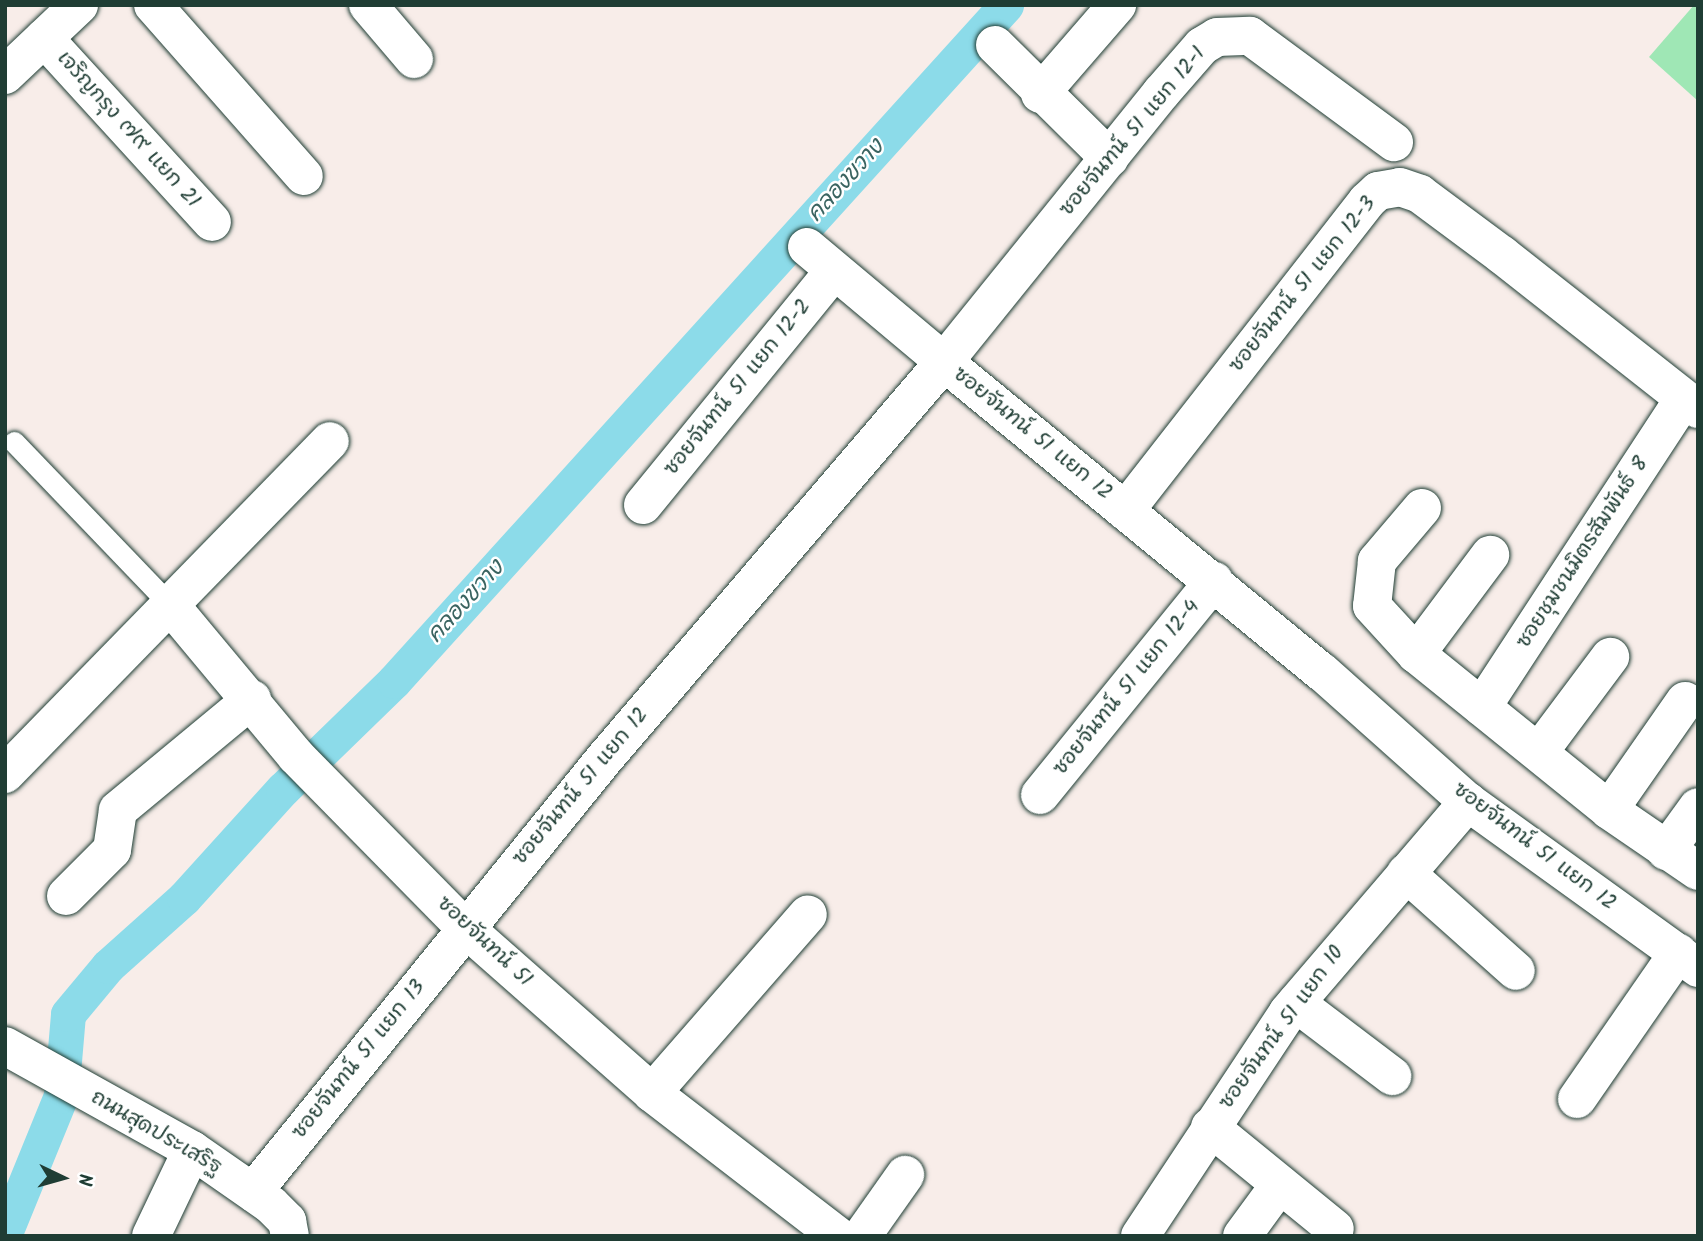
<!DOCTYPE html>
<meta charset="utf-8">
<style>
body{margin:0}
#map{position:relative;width:1703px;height:1241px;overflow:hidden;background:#f8ede9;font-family:Kalam,"Playpen Sans Thai",sans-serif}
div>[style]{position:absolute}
.green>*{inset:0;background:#9fe7b5}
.canal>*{height:35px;margin:-17.5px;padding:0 17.5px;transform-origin:17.5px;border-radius:17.5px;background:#8cdbe9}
.roads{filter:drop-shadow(0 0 2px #1f3d34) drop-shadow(0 0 2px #1f3d34)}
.service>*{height:21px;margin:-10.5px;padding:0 10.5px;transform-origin:10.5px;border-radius:10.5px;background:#fff}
.minor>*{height:38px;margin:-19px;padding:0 19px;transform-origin:19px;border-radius:19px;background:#fff}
.tertiary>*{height:38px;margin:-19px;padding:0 19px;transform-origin:19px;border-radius:19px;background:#fff}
span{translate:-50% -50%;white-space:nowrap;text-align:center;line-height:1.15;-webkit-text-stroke:5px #fff;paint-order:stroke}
.street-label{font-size:21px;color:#1f3d34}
.water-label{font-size:23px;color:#3a6461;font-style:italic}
.frame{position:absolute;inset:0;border:7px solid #1f3d34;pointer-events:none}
.north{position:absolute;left:28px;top:1143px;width:70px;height:70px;-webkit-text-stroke:5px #fff;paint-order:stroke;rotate:95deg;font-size:19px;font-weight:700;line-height:28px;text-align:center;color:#1f3d34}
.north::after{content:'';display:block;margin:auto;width:24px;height:32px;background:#1f3d34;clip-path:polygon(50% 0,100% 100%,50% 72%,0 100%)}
</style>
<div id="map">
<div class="green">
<div style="clip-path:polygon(1694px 5px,1698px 5px,1698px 101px,1649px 57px)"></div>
</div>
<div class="canal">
<div style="left:5px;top:1233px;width:148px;rotate:-67.8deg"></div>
<div style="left:61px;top:1096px;width:82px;rotate:-85.1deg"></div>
<div style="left:68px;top:1014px;width:62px;rotate:-50.2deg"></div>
<div style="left:108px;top:966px;width:102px;rotate:-41.8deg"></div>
<div style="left:184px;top:898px;width:147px;rotate:-47.8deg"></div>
<div style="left:283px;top:789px;width:155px;rotate:-44.2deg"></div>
<div style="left:394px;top:681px;width:912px;rotate:-47.84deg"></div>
</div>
<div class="roads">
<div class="service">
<div style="left:14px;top:442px;width:227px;rotate:46.2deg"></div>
</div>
<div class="minor">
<div style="left:153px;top:5px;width:228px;rotate:48.6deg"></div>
<div style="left:368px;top:5px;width:71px;rotate:49.6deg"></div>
<div style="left:44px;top:38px;width:249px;rotate:47.6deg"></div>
<div style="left:995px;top:45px;width:161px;rotate:44.7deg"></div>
<div style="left:5px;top:75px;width:102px;rotate:-43.4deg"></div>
<div style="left:1040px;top:94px;width:118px;rotate:-49.1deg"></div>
<div style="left:807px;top:247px;width:179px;rotate:40deg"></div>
<div style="left:944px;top:362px;width:346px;rotate:-51.1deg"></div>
<div style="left:1161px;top:93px;width:62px;rotate:-48.9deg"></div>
<div style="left:1202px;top:46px;width:17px;rotate:-31deg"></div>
<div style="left:1217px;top:37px;width:33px;rotate:-2deg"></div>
<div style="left:1250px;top:36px;width:179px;rotate:36.4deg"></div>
<div style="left:643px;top:505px;width:301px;rotate:-50.8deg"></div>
<div style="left:1422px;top:508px;width:70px;rotate:130.3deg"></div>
<div style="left:1377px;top:561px;width:45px;rotate:96.3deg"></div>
<div style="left:1372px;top:606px;width:65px;rotate:47.5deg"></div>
<div style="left:1416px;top:654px;width:248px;rotate:38.9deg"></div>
<div style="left:1609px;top:810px;width:108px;rotate:34.4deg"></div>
<div style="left:1125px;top:511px;width:393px;rotate:-52deg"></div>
<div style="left:1367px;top:201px;width:15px;rotate:-42deg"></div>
<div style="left:1378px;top:191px;width:22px;rotate:-10deg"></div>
<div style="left:1400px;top:187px;width:21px;rotate:19deg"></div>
<div style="left:1420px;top:194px;width:102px;rotate:36.6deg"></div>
<div style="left:1502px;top:255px;width:249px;rotate:38.2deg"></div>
<div style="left:171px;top:606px;width:195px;rotate:50.2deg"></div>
<div style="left:296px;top:756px;width:240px;rotate:45.5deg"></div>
<div style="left:464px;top:927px;width:251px;rotate:41.4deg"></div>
<div style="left:652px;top:1093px;width:235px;rotate:37.6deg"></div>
<div style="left:1416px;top:654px;width:124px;rotate:-53.2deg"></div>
<div style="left:1482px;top:707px;width:367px;rotate:-56.8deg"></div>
<div style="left:1539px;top:752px;width:119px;rotate:-53.2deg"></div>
<div style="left:5px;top:774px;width:465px;rotate:-45.7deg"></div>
<div style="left:1040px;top:795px;width:276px;rotate:-50.9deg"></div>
<div style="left:1609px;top:810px;width:133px;rotate:-55.1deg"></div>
<div style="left:1666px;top:851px;width:54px;rotate:-54deg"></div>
<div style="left:1406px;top:873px;width:147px;rotate:41.7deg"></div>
<div style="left:66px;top:896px;width:65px;rotate:-45deg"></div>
<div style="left:112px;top:850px;width:40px;rotate:-81.5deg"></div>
<div style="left:118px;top:810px;width:174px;rotate:-39.6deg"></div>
<div style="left:1296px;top:1003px;width:121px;rotate:37.2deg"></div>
<div style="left:652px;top:1093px;width:237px;rotate:-48.9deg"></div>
<div style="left:1577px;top:1099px;width:178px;rotate:-55.3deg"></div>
<div style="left:1210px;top:1127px;width:161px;rotate:39.2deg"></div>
<div style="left:253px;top:1192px;width:559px;rotate:-50.96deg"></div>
<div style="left:605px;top:758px;width:521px;rotate:-49.43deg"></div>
<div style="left:944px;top:362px;width:489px;rotate:39.4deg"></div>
<div style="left:1322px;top:672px;width:195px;rotate:41.7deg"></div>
<div style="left:1468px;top:802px;width:284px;rotate:35.8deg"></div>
<div style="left:151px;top:1236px;width:95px;rotate:-64.5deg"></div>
<div style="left:862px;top:1236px;width:75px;rotate:-54.8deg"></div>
<div style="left:1140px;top:1236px;width:268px;rotate:-56.5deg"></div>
<div style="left:1288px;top:1012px;width:277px;rotate:-49.4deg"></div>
<div style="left:1242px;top:1236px;width:64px;rotate:-53.8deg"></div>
</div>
<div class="tertiary">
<div style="left:5px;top:1046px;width:214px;rotate:29.1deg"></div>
<div style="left:192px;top:1150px;width:96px;rotate:34.8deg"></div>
<div style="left:271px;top:1205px;width:23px;rotate:45deg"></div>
<div style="left:287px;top:1221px;width:15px;rotate:79deg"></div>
</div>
</div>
<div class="street-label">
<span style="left:128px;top:130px;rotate:48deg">เจริญกรุง ๗๙ แยก 21</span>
<span style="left:1133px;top:132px;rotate:-50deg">ซอยจันทน์ 51 แยก 12-1</span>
<span style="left:1303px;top:285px;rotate:-51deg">ซอยจันทน์ 51 แยก 12-3</span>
<span style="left:738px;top:388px;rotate:-51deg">ซอยจันทน์ 51 แยก 12-2</span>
<span style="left:1032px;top:434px;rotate:39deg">ซอยจันทน์ 51 แยก 12</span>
<span style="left:1583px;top:553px;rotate:-57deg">ซอยชุมชนมิตรสัมพันธ์ 8</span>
<span style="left:1127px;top:688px;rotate:-51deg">ซอยจันทน์ 51 แยก 12-4</span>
<span style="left:581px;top:787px;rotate:-50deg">ซอยจันทน์ 51 แยก 12</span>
<span style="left:1534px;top:847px;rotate:37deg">ซอยจันทน์ 51 แยก 12</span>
<span style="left:484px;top:942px;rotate:43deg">ซอยจันทน์ 51</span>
<span style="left:1282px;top:1028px;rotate:-54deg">ซอยจันทน์ 51 แยก 10</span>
<span style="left:359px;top:1060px;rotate:-51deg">ซอยจันทน์ 51 แยก 13</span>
<span style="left:156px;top:1133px;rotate:30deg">ถนนสุดประเสริฐ</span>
</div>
<div class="water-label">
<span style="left:846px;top:181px;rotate:-48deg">คลองขวาง</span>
<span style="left:466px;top:602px;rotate:-48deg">คลองขวาง</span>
</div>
<div class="frame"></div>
<div class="north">N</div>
</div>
